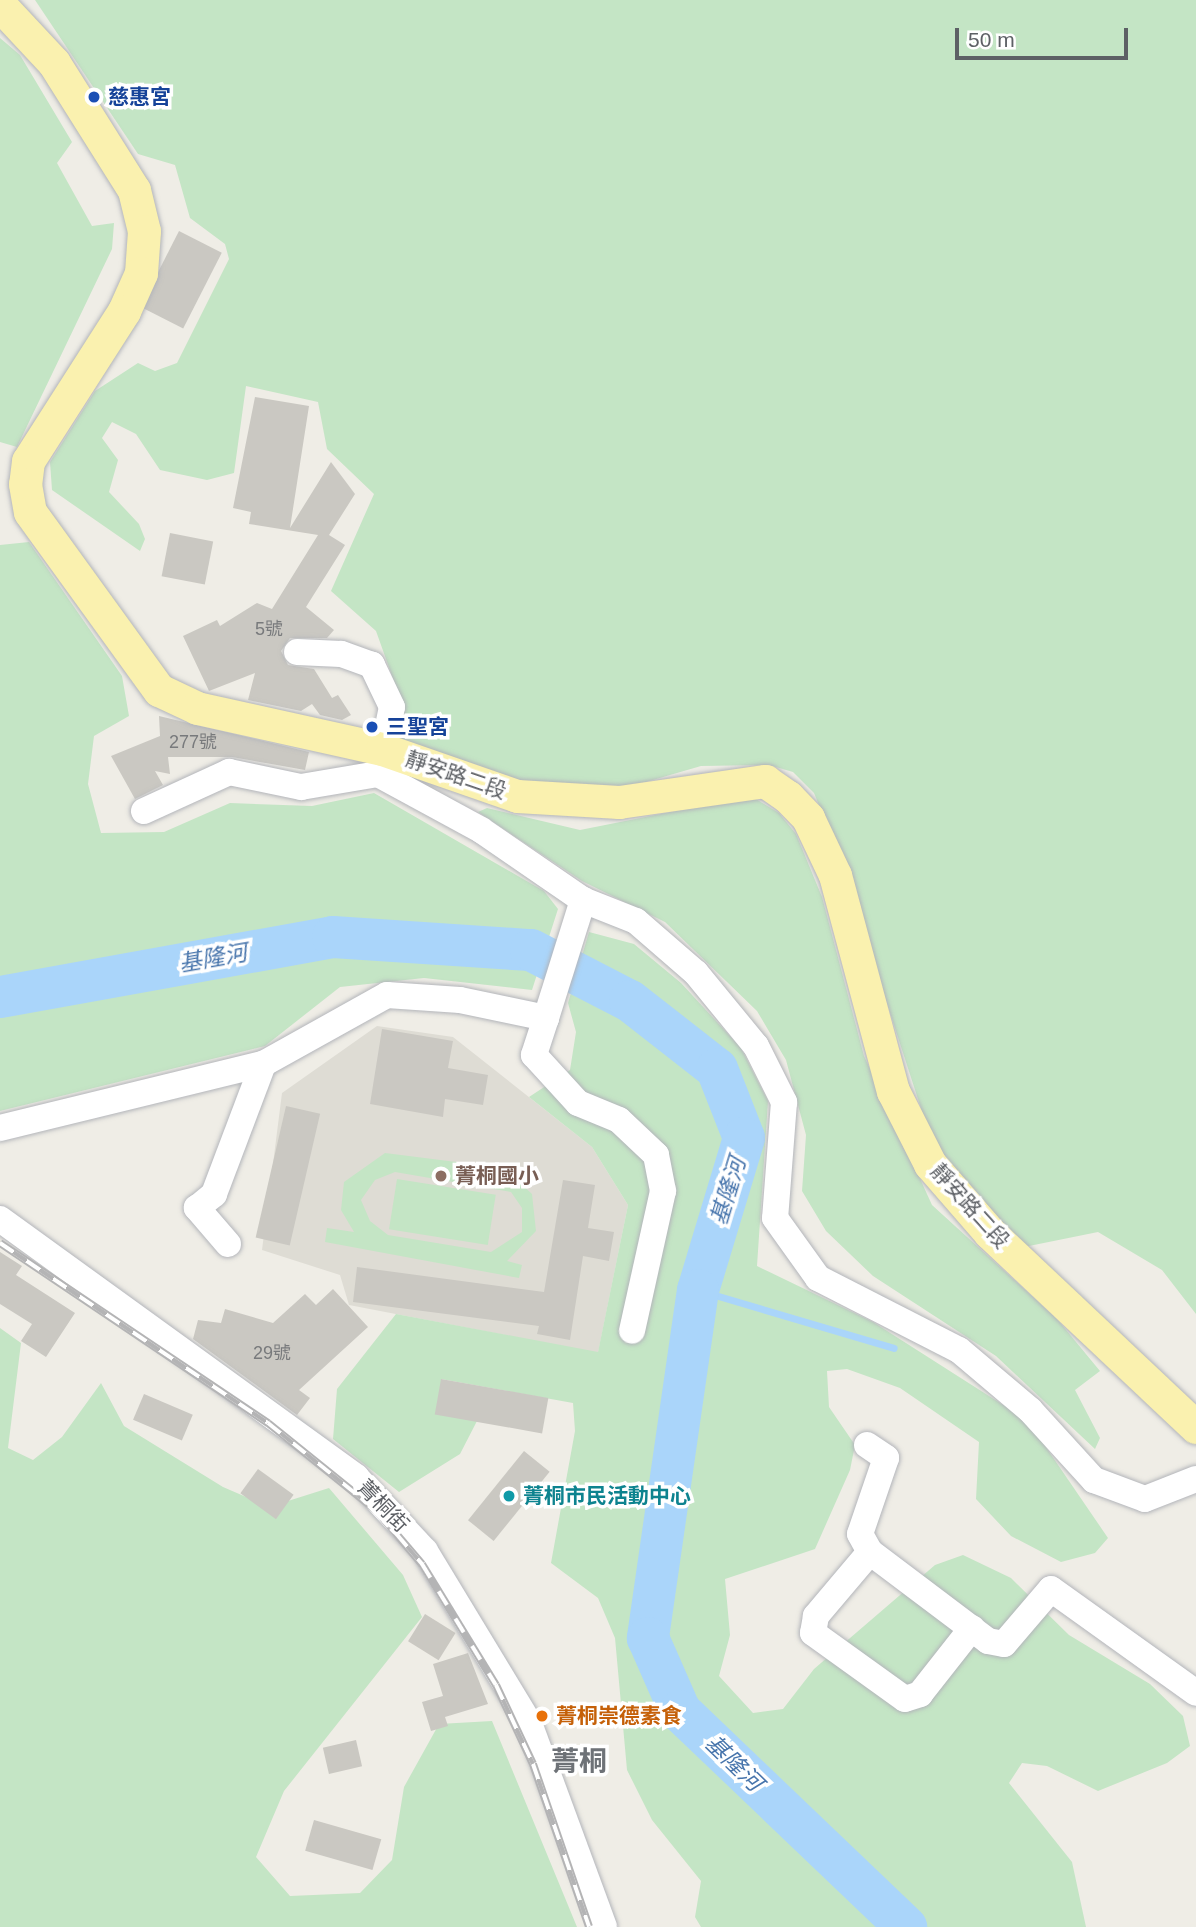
<!DOCTYPE html>
<meta charset="utf-8">
<style>
body{margin:0}
#map{position:relative;width:1196px;height:1927px;overflow:hidden;background:#efede6;font-family:Arial,"Noto Sans TC",sans-serif}
div>[style]{position:absolute}
.education>*{inset:0;background:#dedcd4}
.green>*{inset:0;background:#c4e5c5;transform-origin:0 0}
.stream>*{height:7px;margin:-3.5px;padding:0 3.5px;transform-origin:3.5px;border-radius:3.5px;background:#aad5fa}
.river>*{height:42px;margin:-21px;padding:0 21px;transform-origin:21px;border-radius:21px;background:#aad5fa}
.building>*{inset:0;background:#cac8c2;transform-origin:0 0}
.roads{filter:drop-shadow(0 0 2px #b3b5ba) drop-shadow(0 0 2px #b3b5ba)}
.minor>*{height:26px;margin:-13px;padding:0 13px;transform-origin:13px;border-radius:13px;background:#fff}
.major>*{height:33px;margin:-16.5px;padding:0 16.5px;transform-origin:16.5px;border-radius:16.5px;background:#faf1af}
.rail>*{height:8px;margin-top:-4px;transform-origin:0;background:repeating-linear-gradient(90deg,#fff 0 16px,#b4b4b5 0 32px);box-sizing:border-box;border-block:2px solid #b4b4b5}
.dots>*{width:19px;height:19px;translate:-50% -50%;box-sizing:border-box;border:4px solid #fff;border-radius:50%}
span{translate:-50% -50%;white-space:nowrap;text-align:center;line-height:1.15;-webkit-text-stroke:7px #fff;paint-order:stroke}
.number-label{font-size:18px;color:#787a7c}
.number-label span{-webkit-text-stroke-width:0}
.transit-label{font-size:21px;color:#164399;font-weight:700}
.left{translate:0 -50%;text-align:left}
.street-label{font-size:21px;color:#5d6065}
.education-label{font-size:21px;color:#785e54;font-weight:700}
.culture-label{font-size:21px;color:#0d838f;font-weight:700}
.food-label{font-size:21px;color:#c56008;font-weight:700}
.water-label{font-size:23px;color:#4875ac;font-style:italic}
.district-label{font-size:28px;color:#6e7277;font-weight:700}
.scale{position:absolute;left:955px;top:28px;width:173px;height:32px;box-sizing:border-box;border:4px solid #5d6065;border-top:0;padding-left:9px;font-size:21px;line-height:24px;white-space:nowrap;color:#5d6065;-webkit-text-stroke:5px #fff;paint-order:stroke}
</style>
<div id="map">
<div class="education">
<div style="clip-path:polygon(377px 1026px,453px 1037px,592px 1147px,628px 1205px,598px 1353px,349px 1305px,340px 1275px,262px 1250px,282px 1093px)"></div>
</div>
<div class="green">
<div style="clip-path:polygon(35px 0,1196px 0,1196px 1314px,1162px 1270px,1098px 1232px,1024px 1247px,955px 1171px,928px 1130px,837px 849px,814px 793px,793px 772px,769px 765px,701px 766px,639px 784px,578px 792px,521px 783px,400px 742px,401px 701px,376px 631px,331px 591px,374px 494px,327px 449px,318px 402px,246px 386px,234px 473px,207px 480px,160px 470px,136px 434px,112px 422px,102px 438px,118px 460px,109px 492px,139px 524px,145px 539px,140px 551px,52px 490px,50px 462px,95px 391px,138px 363px,155px 371px,177px 363px,229px 259px,225px 244px,190px 218px,175px 165px,138px 154px)"></div>
<div style="clip-path:polygon(0 38px,20px 55px,72px 142px,57px 163px,92px 226px,114px 223px,112px 249px,17px 447px,0 442px)"></div>
<div style="clip-path:polygon(29px 542px,122px 676px,129px 716px,94px 736px,88px 784px,101px 833px,164px 832px,230px 803px,312px 806px,374px 793px,544px 891px,558px 909px,532px 990px,424px 978px,340px 987px,265px 1046px,0 1111px,0 545px)"></div>
<div style="clip-path:polygon(751px 796px,779px 813px,796px 834px,822px 897px,864px 1056px,932px 1205px,1057px 1319px,1100px 1371px,1075px 1390px,1100px 1438px,1095px 1449px,996px 1356px,873px 1276px,826px 1231px,802px 1191px,806px 1135px,786px 1060px,757px 1011px,665px 922px,582px 881px,478px 812px,487px 808px,580px 830px)"></div>
<div style="clip-path:polygon(589px 932px,634px 944px,681px 983px,741px 1048px,768px 1101px,757px 1266px,873px 1322px,1028px 1421px,1108px 1538px,1095px 1553px,1061px 1562px,1011px 1536px,976px 1499px,979px 1442px,900px 1388px,847px 1369px,827px 1371px,829px 1407px,855px 1445px,850px 1470px,815px 1549px,725px 1579px,730px 1635px,719px 1676px,753px 1713px,783px 1709px,814px 1669px,935px 1565px,963px 1555px,1011px 1578px,1069px 1635px,1150px 1684px,1183px 1716px,1190px 1746px,1167px 1763px,1098px 1791px,1047px 1766px,1022px 1763px,1009px 1783px,1072px 1862px,1086px 1927px,701px 1927px,695px 1917px,701px 1881px,652px 1820px,627px 1770px,615px 1638px,598px 1598px,551px 1563px,575px 1431px,573px 1403px,441px 1379px,477px 1421px,460px 1454px,399px 1492px,333px 1439px,337px 1389px,396px 1314px,598px 1352px,628px 1205px,592px 1147px,529px 1097px,570px 1070px,576px 1032px,568px 1003px)"></div>
<div style="clip-path:polygon(evenodd,385px 1153px,504px 1168px,532px 1194px,536px 1231px,507px 1261px,522px 1265px,519px 1278px,325px 1242px,327px 1228px,354px 1232px,341px 1210px,344px 1182px,385px 1153px,395px 1172px,511px 1192px,522px 1208px,522px 1232px,491px 1252px,388px 1235px,370px 1221px,361px 1200px,375px 1180px,395px 1172px)"></div>
<div style="left:397px;top:1179px;width:100px;height:51px;rotate:9deg"></div>
<div style="clip-path:polygon(0 1328px,21px 1343px,8px 1448px,33px 1460px,62px 1437px,101px 1383px,124px 1426px,223px 1487px,269px 1507px,329px 1488px,403px 1575px,422px 1617px,284px 1791px,256px 1857px,290px 1896px,360px 1893px,392px 1860px,404px 1787px,439px 1724px,492px 1721px,577px 1927px,0 1927px)"></div>
</div>
<div class="stream">
<div style="left:698px;top:1290px;width:204px;rotate:16.5deg"></div>
</div>
<div class="river">
<div style="left:0;top:997px;width:338px;rotate:-10.2deg"></div>
<div style="left:333px;top:937px;width:198px;rotate:3.8deg"></div>
<div style="left:531px;top:950px;width:111px;rotate:27.3deg"></div>
<div style="left:630px;top:1001px;width:110px;rotate:38deg"></div>
<div style="left:717px;top:1069px;width:74px;rotate:68.6deg"></div>
<div style="left:744px;top:1138px;width:159px;rotate:106.8deg"></div>
<div style="left:698px;top:1290px;width:352px;rotate:98.2deg"></div>
<div style="left:648px;top:1638px;width:80px;rotate:66.3deg"></div>
<div style="left:680px;top:1711px;width:313px;rotate:43.7deg"></div>
</div>
<div class="building">
<div style="left:179px;top:231px;width:48px;height:85px;rotate:27deg"></div>
<div style="clip-path:polygon(255px 397px,309px 406px,290px 528px,331px 462px,355px 494px,329px 535px,345px 545px,306px 607px,334px 630px,327px 638px,290px 638px,281px 651px,288px 665px,314px 669px,332px 698px,338px 695px,351px 715px,342px 720px,320px 715px,312px 704px,301px 711px,248px 700px,255px 673px,209px 691px,183px 636px,217px 620px,220px 626px,257px 603px,272px 609px,318px 535px,249px 524px,251px 512px,233px 508px)"></div>
<div style="left:170px;top:533px;width:44px;height:44px;rotate:11deg"></div>
<div style="clip-path:polygon(159px 716px,309px 752px,305px 770px,232px 757px,168px 757px,170px 774px,155px 771px,163px 785px,135px 799px,111px 756px,160px 736px)"></div>
<div style="clip-path:polygon(382px 1029px,453px 1041px,448px 1068px,488px 1075px,483px 1105px,445px 1099px,443px 1117px,370px 1104px)"></div>
<div style="left:286px;top:1106px;width:35px;height:135px;rotate:13deg"></div>
<div style="clip-path:polygon(563px 1180px,595px 1185px,588px 1228px,614px 1232px,609px 1261px,583px 1256px,570px 1340px,537px 1334px,539px 1326px,353px 1302px,357px 1267px,544px 1292px)"></div>
<div style="clip-path:polygon(0 1252px,22px 1266px,16px 1275px,75px 1313px,46px 1357px,21px 1341px,32px 1324px,0 1304px)"></div>
<div style="clip-path:polygon(333px 1289px,368px 1327px,299px 1390px,310px 1398px,297px 1415px,193px 1339px,198px 1320px,221px 1323px,225px 1309px,273px 1323px,305px 1294px,316px 1305px)"></div>
<div style="left:441px;top:1379px;width:109px;height:36px;rotate:10deg"></div>
<div style="left:144px;top:1394px;width:53px;height:28px;rotate:23deg"></div>
<div style="left:524px;top:1451px;width:33px;height:89px;rotate:39deg"></div>
<div style="left:258px;top:1469px;width:44px;height:30px;rotate:36deg"></div>
<div style="left:425px;top:1614px;width:36px;height:32px;rotate:32deg"></div>
<div style="clip-path:polygon(468px 1653px,488px 1704px,445px 1717px,448px 1726px,431px 1731px,422px 1702px,443px 1696px,433px 1664px)"></div>
<div style="left:356px;top:1740px;width:27px;height:34px;rotate:77deg"></div>
<div style="left:314px;top:1820px;width:70px;height:32px;rotate:16deg"></div>
</div>
<div class="roads">
<div class="minor">
<div style="left:378px;top:774px;width:117px;rotate:28.5deg"></div>
<div style="left:481px;top:830px;width:124px;rotate:34.5deg"></div>
<div style="left:583px;top:900px;width:57px;rotate:21.6deg"></div>
<div style="left:636px;top:921px;width:79px;rotate:40.9deg"></div>
<div style="left:696px;top:973px;width:94px;rotate:50.6deg"></div>
<div style="left:756px;top:1046px;width:63px;rotate:63.4deg"></div>
<div style="left:784px;top:1102px;width:116px;rotate:94.4deg"></div>
<div style="left:775px;top:1218px;width:74px;rotate:54.4deg"></div>
<div style="left:818px;top:1278px;width:158px;rotate:27.1deg"></div>
<div style="left:959px;top:1350px;width:93px;rotate:40.2deg"></div>
<div style="left:1030px;top:1410px;width:95px;rotate:47.6deg"></div>
<div style="left:1094px;top:1480px;width:54px;rotate:20.4deg"></div>
<div style="left:1145px;top:1499px;width:55px;rotate:-21.4deg"></div>
<div style="left:144px;top:811px;width:94px;rotate:-24.6deg"></div>
<div style="left:229px;top:772px;width:74px;rotate:11.8deg"></div>
<div style="left:301px;top:787px;width:78px;rotate:-9.6deg"></div>
<div style="left:378px;top:774px;width:68px;rotate:-78.2deg"></div>
<div style="left:392px;top:707px;width:47px;rotate:-115.5deg"></div>
<div style="left:372px;top:665px;width:33px;rotate:-160deg"></div>
<div style="left:341px;top:654px;width:44px;rotate:-177.4deg"></div>
<div style="left:546px;top:1018px;width:39px;rotate:108deg"></div>
<div style="left:534px;top:1055px;width:65px;rotate:47.5deg"></div>
<div style="left:578px;top:1103px;width:44px;rotate:22.5deg"></div>
<div style="left:619px;top:1120px;width:51px;rotate:43.4deg"></div>
<div style="left:656px;top:1155px;width:37px;rotate:79deg"></div>
<div style="left:663px;top:1191px;width:143px;rotate:102.5deg"></div>
<div style="left:0;top:1128px;width:271px;rotate:-13.7deg"></div>
<div style="left:263px;top:1064px;width:142px;rotate:-29.1deg"></div>
<div style="left:387px;top:995px;width:73px;rotate:3.9deg"></div>
<div style="left:460px;top:1000px;width:88px;rotate:11.8deg"></div>
<div style="left:546px;top:1018px;width:124px;rotate:-72.6deg"></div>
<div style="left:0;top:1219px;width:440px;rotate:35.9deg"></div>
<div style="left:356px;top:1477px;width:101px;rotate:47deg"></div>
<div style="left:425px;top:1551px;width:201px;rotate:58.8deg"></div>
<div style="left:529px;top:1723px;width:217px;rotate:69.8deg"></div>
<div style="left:228px;top:1244px;width:48px;rotate:-130.7deg"></div>
<div style="left:197px;top:1208px;width:22px;rotate:-39deg"></div>
<div style="left:214px;top:1194px;width:139px;rotate:-69.3deg"></div>
<div style="left:867px;top:1445px;width:23px;rotate:34deg"></div>
<div style="left:886px;top:1458px;width:80px;rotate:108.9deg"></div>
<div style="left:860px;top:1534px;width:21px;rotate:61deg"></div>
<div style="left:870px;top:1552px;width:148px;rotate:37deg"></div>
<div style="left:988px;top:1641px;width:16px;rotate:11deg"></div>
<div style="left:1004px;top:1644px;width:72px;rotate:-49.5deg"></div>
<div style="left:1051px;top:1589px;width:178px;rotate:35.6deg"></div>
<div style="left:870px;top:1552px;width:84px;rotate:130.2deg"></div>
<div style="left:816px;top:1616px;width:17px;rotate:100deg"></div>
<div style="left:813px;top:1633px;width:113px;rotate:35.7deg"></div>
<div style="left:905px;top:1699px;width:16px;rotate:-18deg"></div>
<div style="left:920px;top:1694px;width:84px;rotate:-51.8deg"></div>
</div>
<div class="major">
<div style="left:0;top:5px;width:79px;rotate:47deg"></div>
<div style="left:54px;top:63px;width:150px;rotate:57.8deg"></div>
<div style="left:134px;top:190px;width:42px;rotate:76.3deg"></div>
<div style="left:144px;top:231px;width:42px;rotate:94.1deg"></div>
<div style="left:141px;top:273px;width:42px;rotate:114.1deg"></div>
<div style="left:124px;top:311px;width:178px;rotate:122.6deg"></div>
<div style="left:28px;top:461px;width:23px;rotate:97deg"></div>
<div style="left:25px;top:484px;width:28px;rotate:80deg"></div>
<div style="left:30px;top:512px;width:220px;rotate:54.1deg"></div>
<div style="left:159px;top:690px;width:42px;rotate:25.3deg"></div>
<div style="left:197px;top:708px;width:189px;rotate:12.5deg"></div>
<div style="left:382px;top:749px;width:143px;rotate:19.2deg"></div>
<div style="left:517px;top:796px;width:102px;rotate:3.4deg"></div>
<div style="left:619px;top:802px;width:148px;rotate:-8.2deg"></div>
<div style="left:765px;top:781px;width:28px;rotate:35deg"></div>
<div style="left:788px;top:797px;width:29px;rotate:46deg"></div>
<div style="left:808px;top:818px;width:63px;rotate:64.7deg"></div>
<div style="left:835px;top:875px;width:224px;rotate:75deg"></div>
<div style="left:893px;top:1091px;width:82px;rotate:63.1deg"></div>
<div style="left:930px;top:1164px;width:91px;rotate:49deg"></div>
<div style="left:990px;top:1233px;width:283px;rotate:43.3deg"></div>
</div>
</div>
<div class="rail">
<div style="left:0;top:1243px;width:323px;rotate:33.9deg"></div>
<div style="left:268px;top:1423px;width:139px;rotate:38.9deg"></div>
<div style="left:376px;top:1510px;width:71px;rotate:49.6deg"></div>
<div style="left:422px;top:1564px;width:142px;rotate:58.6deg"></div>
<div style="left:496px;top:1685px;width:87px;rotate:64.9deg"></div>
<div style="left:533px;top:1764px;width:172px;rotate:71deg"></div>
</div>
<div class="dots">
<div style="left:94px;top:97px;background:#1a4fb4"></div>
<div style="left:372px;top:727px;background:#1a4fb4"></div>
<div style="left:441px;top:1176px;background:#8d6e63"></div>
<div style="left:509px;top:1496px;background:#0f9aa8"></div>
<div style="left:542px;top:1716px;background:#e8710a"></div>
</div>
<div class="number-label">
<span style="left:269px;top:629px">5號</span>
<span style="left:193px;top:742px">277號</span>
<span style="left:272px;top:1353px">29號</span>
</div>
<div class="transit-label">
<span class="left" style="left:108px;top:97px">慈惠宮</span>
<span class="left" style="left:386px;top:727px">三聖宮</span>
</div>
<div class="street-label">
<span style="left:456px;top:775px;rotate:19deg">靜安路二段</span>
<span style="left:970px;top:1206px;rotate:48deg">靜安路二段</span>
<span style="left:383px;top:1506px;rotate:46deg">菁桐街</span>
</div>
<div class="education-label">
<span class="left" style="left:455px;top:1176px">菁桐國小</span>
</div>
<div class="culture-label">
<span class="left" style="left:523px;top:1496px">菁桐市民活動中心</span>
</div>
<div class="food-label">
<span class="left" style="left:556px;top:1716px">菁桐崇德素食</span>
</div>
<div class="water-label">
<span style="left:213px;top:958px;rotate:-10deg">基隆河</span>
<span style="left:728px;top:1191px;rotate:-73deg">基隆河</span>
<span style="left:734px;top:1763px;rotate:44deg">基隆河</span>
</div>
<div class="district-label">
<span style="left:579px;top:1762px">菁桐</span>
</div>
<div class="scale">50 m</div>
</div>
